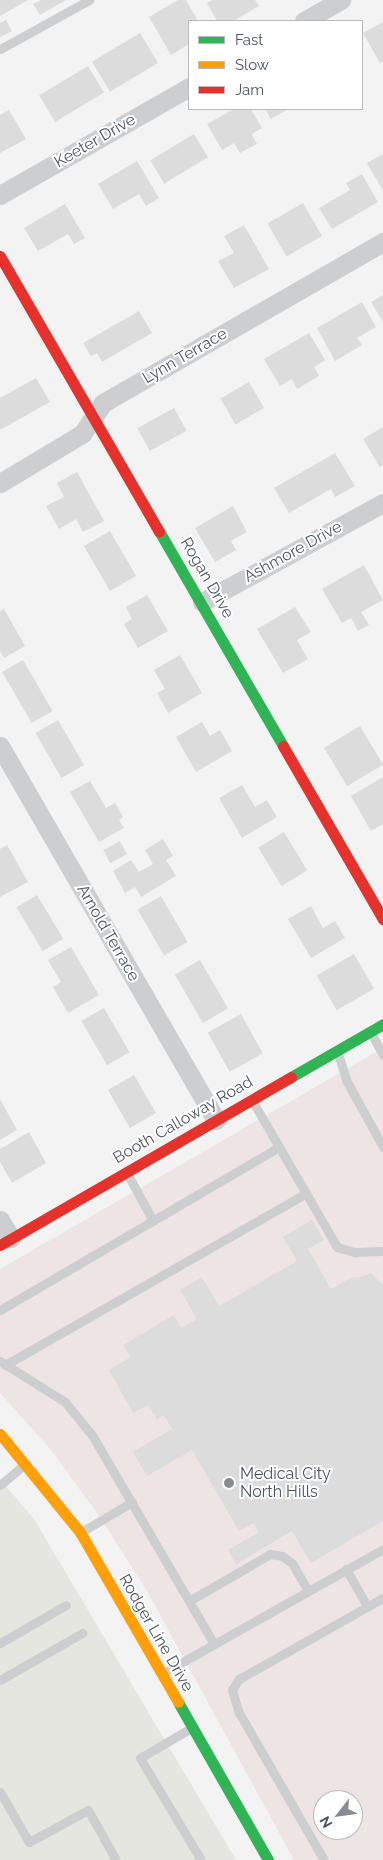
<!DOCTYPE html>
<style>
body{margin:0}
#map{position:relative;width:383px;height:1860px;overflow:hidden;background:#f3f3f3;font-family:Raleway,sans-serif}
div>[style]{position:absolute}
.commercial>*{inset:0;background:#e6e6e1}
.medical>*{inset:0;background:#ede4e3}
.building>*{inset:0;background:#dcdcdd;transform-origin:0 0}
.lane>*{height:9px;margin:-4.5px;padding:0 4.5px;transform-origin:4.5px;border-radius:4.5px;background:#cdced0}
.street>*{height:19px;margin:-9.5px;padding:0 9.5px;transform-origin:9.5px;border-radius:9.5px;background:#cdced0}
.fast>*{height:11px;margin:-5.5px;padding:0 5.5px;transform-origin:5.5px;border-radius:5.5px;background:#30b455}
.slow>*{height:11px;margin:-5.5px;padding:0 5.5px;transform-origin:5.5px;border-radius:5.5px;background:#ff9f0a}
.jam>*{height:11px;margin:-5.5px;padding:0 5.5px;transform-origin:5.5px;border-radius:5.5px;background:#e5322d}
.dots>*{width:14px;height:14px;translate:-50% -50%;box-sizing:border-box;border:2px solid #fff;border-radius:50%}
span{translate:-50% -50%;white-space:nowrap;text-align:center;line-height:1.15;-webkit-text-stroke:4px #fff;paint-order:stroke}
.street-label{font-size:16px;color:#4b545d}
.poi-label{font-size:16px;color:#4b545d}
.left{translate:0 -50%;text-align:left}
.legend{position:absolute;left:188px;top:20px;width:175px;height:90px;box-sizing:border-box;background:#fff;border:1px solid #b7bbbe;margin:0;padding:6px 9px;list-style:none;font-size:15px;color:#4b545d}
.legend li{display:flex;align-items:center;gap:10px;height:25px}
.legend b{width:25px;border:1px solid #b7bbbe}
.north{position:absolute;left:313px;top:1790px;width:50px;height:50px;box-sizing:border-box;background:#fff;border:1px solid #b7bbbe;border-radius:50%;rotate:240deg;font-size:14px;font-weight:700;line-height:20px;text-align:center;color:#4b545d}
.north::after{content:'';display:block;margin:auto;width:18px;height:22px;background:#868c92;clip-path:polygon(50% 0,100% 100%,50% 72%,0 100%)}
</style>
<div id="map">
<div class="commercial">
<div style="clip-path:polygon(0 1479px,34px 1519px,236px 1860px,0 1860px)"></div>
</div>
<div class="medical">
<div style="clip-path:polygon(evenodd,383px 1048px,383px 1860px,294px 1860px,147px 1591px,99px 1516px,51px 1450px,0 1393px,0 1269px,383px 1048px,323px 1800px,353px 1800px,353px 1830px,323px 1830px,323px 1800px)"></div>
</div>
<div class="building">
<div style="clip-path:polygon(0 0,28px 0,0 16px)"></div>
<div style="clip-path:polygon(41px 0,66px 0,40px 15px,33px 4px)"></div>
<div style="clip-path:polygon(178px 0,186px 0,198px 21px,189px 21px,189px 44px,171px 55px,149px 17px)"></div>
<div style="clip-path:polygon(212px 0,255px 0,259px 6px,233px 21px,217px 21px,207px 3px)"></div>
<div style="clip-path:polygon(6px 20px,12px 31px,0 37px,0 23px)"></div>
<div style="clip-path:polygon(383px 22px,383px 62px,380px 63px,363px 33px)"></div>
<div style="left:140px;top:33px;width:35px;height:56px;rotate:59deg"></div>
<div style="left:88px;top:66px;width:31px;height:57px;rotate:59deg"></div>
<div style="clip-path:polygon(234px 109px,251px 109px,262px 128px,252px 134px,257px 144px,240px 153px,234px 143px,222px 150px,207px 124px)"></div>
<div style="clip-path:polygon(265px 109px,288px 109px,271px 119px)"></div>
<div style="clip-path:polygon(9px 110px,26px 139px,0 153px,0 115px)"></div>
<div style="left:194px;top:134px;width:27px;height:51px;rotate:59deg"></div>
<div style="clip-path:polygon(383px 154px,383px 191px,367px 163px)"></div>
<div style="clip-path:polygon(137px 161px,159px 198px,146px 206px,139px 194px,113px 209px,98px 184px)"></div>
<div style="clip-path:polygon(362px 174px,378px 202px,332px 229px,319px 208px,350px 190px,346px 183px)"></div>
<div style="left:303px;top:203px;width:38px;height:41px;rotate:60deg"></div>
<div style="clip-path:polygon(65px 204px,85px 238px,74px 244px,68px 234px,38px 251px,24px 228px)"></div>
<div style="clip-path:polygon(244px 225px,269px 269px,234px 288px,218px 261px,234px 253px,224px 236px)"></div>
<div style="clip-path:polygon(383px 295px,383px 322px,371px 302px)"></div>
<div style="clip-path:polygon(362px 302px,376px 327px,357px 338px,362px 345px,335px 361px,317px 328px)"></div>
<div style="clip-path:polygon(139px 311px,152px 333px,102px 362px,97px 353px,91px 356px,83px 343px)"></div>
<div style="clip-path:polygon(309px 333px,325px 360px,314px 367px,319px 376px,297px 389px,292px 379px,280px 386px,264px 359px)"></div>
<div style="clip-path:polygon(36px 378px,50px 402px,0 430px,0 398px)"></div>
<div style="left:249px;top:382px;width:30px;height:33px;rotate:60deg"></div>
<div style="left:174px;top:408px;width:26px;height:42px;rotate:61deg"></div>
<div style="clip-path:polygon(383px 427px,383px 465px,380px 467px,363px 439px)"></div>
<div style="clip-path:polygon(335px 453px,355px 486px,335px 497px,331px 489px,289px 513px,274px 488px)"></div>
<div style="clip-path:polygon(77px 472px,104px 521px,83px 532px,76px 519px,59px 529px,46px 506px,64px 497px,57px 483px)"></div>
<div style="clip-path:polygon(233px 506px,247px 532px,231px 541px,236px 550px,215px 562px,195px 528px)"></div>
<div style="left:110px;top:531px;width:52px;height:30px;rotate:60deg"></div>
<div style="clip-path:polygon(364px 565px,383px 600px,361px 612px,369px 625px,358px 631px,351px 618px,342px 623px,322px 589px)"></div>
<div style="clip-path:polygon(147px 595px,168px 631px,138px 648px,124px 624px,132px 619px,126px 607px)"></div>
<div style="clip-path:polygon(295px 607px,311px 632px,297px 640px,308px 659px,283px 673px,257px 629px)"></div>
<div style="clip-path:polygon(4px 609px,25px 646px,4px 658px,0 651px,0 611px)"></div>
<div style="clip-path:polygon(180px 655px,202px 693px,168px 713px,157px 693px,165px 689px,154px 670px)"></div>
<div style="left:23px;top:660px;width:59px;height:24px;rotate:60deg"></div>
<div style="left:58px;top:720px;width:52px;height:26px;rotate:60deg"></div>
<div style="clip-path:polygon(202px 722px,210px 736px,220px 730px,232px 751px,196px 772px,176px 737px)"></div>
<div style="left:360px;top:726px;width:45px;height:42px;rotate:59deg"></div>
<div style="clip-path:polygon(383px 777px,383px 824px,371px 831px,351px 796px)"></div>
<div style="clip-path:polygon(90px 781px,106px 808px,115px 803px,123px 817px,119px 820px,124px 828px,99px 842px,70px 792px)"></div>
<div style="clip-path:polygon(242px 785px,255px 807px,267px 800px,277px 817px,242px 838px,219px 798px)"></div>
<div style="left:284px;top:832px;width:45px;height:30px;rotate:59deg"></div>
<div style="clip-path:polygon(163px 839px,173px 856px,166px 860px,176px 876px,141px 897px,135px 887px,125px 893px,113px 871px,131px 860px,139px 872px,153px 864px,145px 850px)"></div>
<div style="left:120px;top:841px;width:15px;height:19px;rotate:62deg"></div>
<div style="clip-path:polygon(7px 845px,28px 882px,0 897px,0 849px)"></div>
<div style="left:37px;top:895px;width:51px;height:24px;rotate:59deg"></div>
<div style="left:161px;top:896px;width:53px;height:27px;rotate:60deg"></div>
<div style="clip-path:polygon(311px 906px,323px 928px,335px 921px,345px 938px,311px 958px,288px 919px)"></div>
<div style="clip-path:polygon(71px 947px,99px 995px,68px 1013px,53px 987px,61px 982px,48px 960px)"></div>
<div style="left:354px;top:954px;width:40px;height:43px;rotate:60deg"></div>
<div style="left:200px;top:960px;width:56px;height:29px;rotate:60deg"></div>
<div style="left:104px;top:1008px;width:51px;height:26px;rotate:60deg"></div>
<div style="left:241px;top:1014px;width:45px;height:38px;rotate:61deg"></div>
<div style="left:134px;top:1075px;width:44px;height:30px;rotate:60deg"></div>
<div style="clip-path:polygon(0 1099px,17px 1130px,0 1140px)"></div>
<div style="clip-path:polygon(29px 1132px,46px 1163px,12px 1183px,0 1162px,0 1149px)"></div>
<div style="clip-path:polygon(312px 1220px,324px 1240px,308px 1249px,331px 1289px,352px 1277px,358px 1278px,371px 1273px,383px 1285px,383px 1521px,311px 1563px,292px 1531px,236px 1564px,228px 1550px,259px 1532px,254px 1523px,239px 1531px,192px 1450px,147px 1476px,133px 1452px,172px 1429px,164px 1415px,157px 1419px,148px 1405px,133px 1413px,109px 1370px,131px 1357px,123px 1345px,174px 1315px,181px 1328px,197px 1319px,180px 1290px,202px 1277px,219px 1306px,297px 1261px,283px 1237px)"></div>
</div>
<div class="lane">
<div style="left:0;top:49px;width:102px;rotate:-28.8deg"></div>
<div style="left:371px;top:1033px;width:25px;rotate:61deg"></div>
<div style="left:338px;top:1053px;width:28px;rotate:73deg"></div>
<div style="left:346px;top:1080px;width:77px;rotate:61.1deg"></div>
<div style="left:253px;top:1102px;width:168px;rotate:59.9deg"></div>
<div style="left:337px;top:1247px;width:19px;rotate:16deg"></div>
<div style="left:355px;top:1252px;width:28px;rotate:-2deg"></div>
<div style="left:128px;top:1175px;width:52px;rotate:61.5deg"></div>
<div style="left:0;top:1310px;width:323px;rotate:-30.3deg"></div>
<div style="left:0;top:1361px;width:77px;rotate:32.2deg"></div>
<div style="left:65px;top:1402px;width:43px;rotate:50.7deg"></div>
<div style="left:92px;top:1435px;width:242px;rotate:59.7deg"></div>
<div style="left:5px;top:1365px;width:347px;rotate:-29.7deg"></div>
<div style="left:0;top:1485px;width:31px;rotate:-40deg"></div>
<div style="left:83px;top:1531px;width:57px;rotate:-30.6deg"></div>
<div style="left:346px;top:1569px;width:43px;rotate:60.4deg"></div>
<div style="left:189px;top:1601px;width:94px;rotate:-30.1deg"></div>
<div style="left:270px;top:1554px;width:12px;rotate:9deg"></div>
<div style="left:282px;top:1556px;width:12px;rotate:35deg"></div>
<div style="left:292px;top:1563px;width:32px;rotate:60deg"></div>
<div style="left:0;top:1643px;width:76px;rotate:-29.9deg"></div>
<div style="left:163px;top:1673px;width:253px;rotate:-29.4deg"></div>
<div style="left:0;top:1680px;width:95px;rotate:-29.8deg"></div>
<div style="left:191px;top:1728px;width:59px;rotate:149.5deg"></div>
<div style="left:140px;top:1758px;width:119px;rotate:59.1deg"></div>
<div style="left:0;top:1792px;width:58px;rotate:59.9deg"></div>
<div style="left:29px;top:1842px;width:67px;rotate:-28.5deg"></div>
<div style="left:88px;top:1810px;width:57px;rotate:60.8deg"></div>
<div style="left:324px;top:1860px;width:170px;rotate:-120deg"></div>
<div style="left:239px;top:1713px;width:24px;rotate:-107deg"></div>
<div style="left:232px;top:1690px;width:13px;rotate:-58deg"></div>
<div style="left:239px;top:1679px;width:165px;rotate:-29.4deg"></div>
</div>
<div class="street">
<div style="left:304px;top:21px;width:43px;rotate:-29.6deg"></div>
<div style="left:0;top:195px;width:218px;rotate:-29.7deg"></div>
<div style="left:0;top:483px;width:96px;rotate:-30.9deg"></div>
<div style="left:82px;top:434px;width:37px;rotate:-56deg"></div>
<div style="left:103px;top:403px;width:323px;rotate:-29.9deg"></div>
<div style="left:202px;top:602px;width:206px;rotate:-28.7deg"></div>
<div style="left:0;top:746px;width:432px;rotate:60deg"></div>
<div style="left:0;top:1220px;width:21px;rotate:59deg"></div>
</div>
<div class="fast">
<div style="left:159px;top:531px;width:248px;rotate:60deg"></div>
<div style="left:291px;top:1077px;width:106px;rotate:-29.9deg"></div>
<div style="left:178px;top:1702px;width:182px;rotate:60.3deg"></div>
</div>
<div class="slow">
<div style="left:0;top:1434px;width:127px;rotate:50.8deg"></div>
<div style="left:80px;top:1532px;width:196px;rotate:60deg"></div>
</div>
<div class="jam">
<div style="left:0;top:256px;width:318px;rotate:60deg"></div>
<div style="left:283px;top:746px;width:200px;rotate:60deg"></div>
<div style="left:0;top:1245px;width:336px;rotate:-30deg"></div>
</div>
<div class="dots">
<div style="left:229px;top:1483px;background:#868c92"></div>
</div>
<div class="street-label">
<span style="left:95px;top:141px;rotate:-30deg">Keeter Drive</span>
<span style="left:185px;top:356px;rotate:-30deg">Lynn Terrace</span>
<span style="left:293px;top:552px;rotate:-29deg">Ashmore Drive</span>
<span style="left:207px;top:578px;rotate:60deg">Rogan Drive</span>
<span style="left:108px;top:933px;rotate:60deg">Arnold Terrace</span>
<span style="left:183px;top:1120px;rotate:-30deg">Booth Calloway Road</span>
<span style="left:156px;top:1633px;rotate:60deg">Rodger Line Drive</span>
</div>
<div class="poi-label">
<span class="left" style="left:240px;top:1483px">Medical City<br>North Hills</span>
</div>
<ul class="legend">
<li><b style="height:6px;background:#30b455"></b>Fast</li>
<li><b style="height:6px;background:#ff9f0a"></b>Slow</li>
<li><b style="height:6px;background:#e5322d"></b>Jam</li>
</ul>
<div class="north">N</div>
</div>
